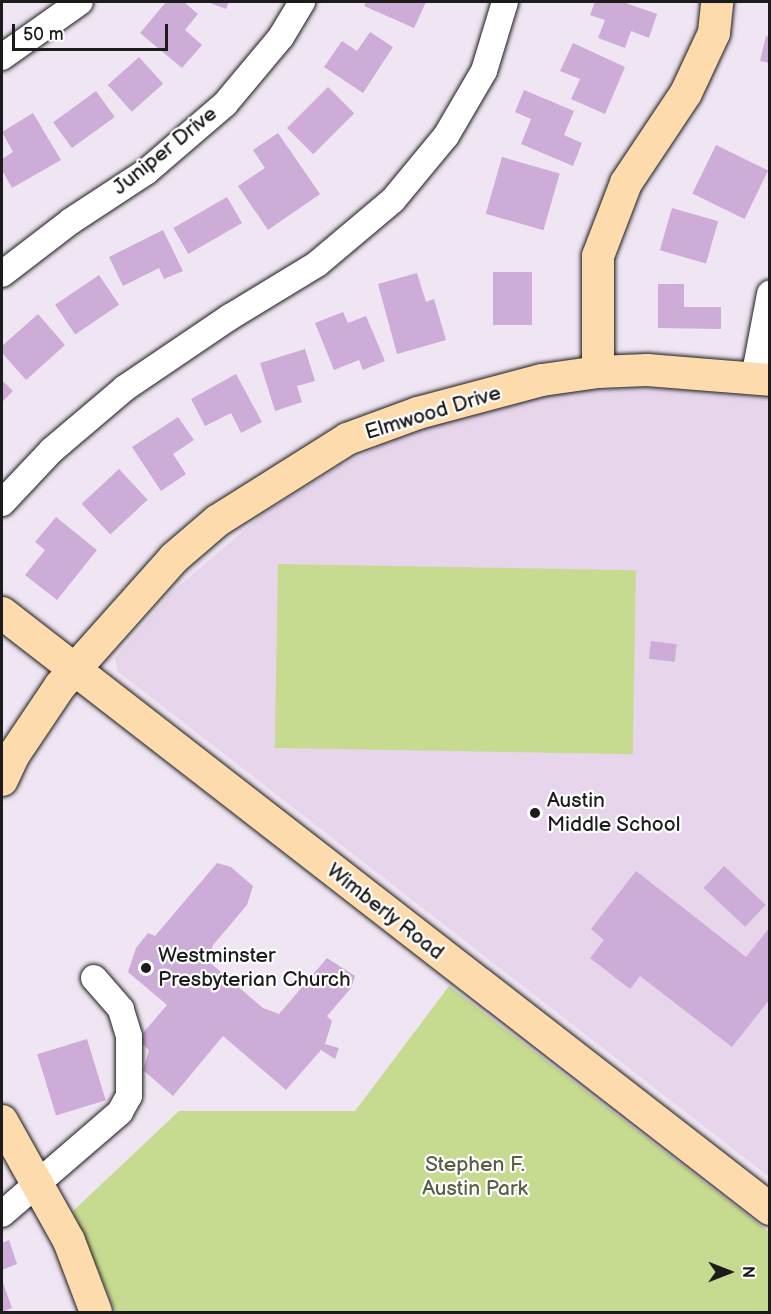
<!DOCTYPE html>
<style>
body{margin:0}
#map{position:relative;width:771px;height:1314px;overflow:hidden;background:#f0e6f3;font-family:"Balsamiq Sans",sans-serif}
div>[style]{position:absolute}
.built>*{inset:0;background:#e6d5eb}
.green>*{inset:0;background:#c6db90;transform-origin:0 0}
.building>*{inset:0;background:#cdacd7;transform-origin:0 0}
.roads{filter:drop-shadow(0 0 2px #1c1c1c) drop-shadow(0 0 2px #1c1c1c)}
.minor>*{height:26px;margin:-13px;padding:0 13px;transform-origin:13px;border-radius:13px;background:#fff}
.major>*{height:32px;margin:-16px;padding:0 16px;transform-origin:16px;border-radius:16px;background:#fedbac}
.dots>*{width:16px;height:16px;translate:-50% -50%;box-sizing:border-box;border:3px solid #fff;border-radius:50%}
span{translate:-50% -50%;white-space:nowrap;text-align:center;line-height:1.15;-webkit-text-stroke:4.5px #fff;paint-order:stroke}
.street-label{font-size:21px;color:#1c1c1c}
.poi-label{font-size:21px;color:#1c1c1c}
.left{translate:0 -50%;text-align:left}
.park-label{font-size:21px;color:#585f45}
.frame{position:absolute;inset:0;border:3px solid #1c1c1c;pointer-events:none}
.north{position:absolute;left:699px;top:1242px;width:60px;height:60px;-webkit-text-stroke:4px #fff;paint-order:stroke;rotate:90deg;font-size:16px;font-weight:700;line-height:24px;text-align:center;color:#1c1c1c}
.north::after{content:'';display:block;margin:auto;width:21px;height:27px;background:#1c1c1c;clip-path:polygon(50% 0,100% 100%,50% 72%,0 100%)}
.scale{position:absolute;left:12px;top:24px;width:156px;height:27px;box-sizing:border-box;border:3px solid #1c1c1c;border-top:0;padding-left:8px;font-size:18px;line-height:21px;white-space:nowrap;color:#1c1c1c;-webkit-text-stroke:4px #fff;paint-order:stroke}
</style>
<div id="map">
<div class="built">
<div style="clip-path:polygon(651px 388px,769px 396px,769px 1177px,117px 671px,115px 658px,172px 592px,263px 514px,338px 467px,406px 433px,485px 407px,567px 391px)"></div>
</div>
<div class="green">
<div style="left:278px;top:564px;width:358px;height:184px;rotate:1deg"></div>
<div style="clip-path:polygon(449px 986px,769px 1232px,769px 1312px,116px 1312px,73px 1211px,179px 1111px,355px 1111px)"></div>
</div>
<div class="building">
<div style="clip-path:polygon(166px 2px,184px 2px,198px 14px,185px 30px,202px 45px,182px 68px,140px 33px)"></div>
<div style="clip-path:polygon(208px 2px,229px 2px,226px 9px)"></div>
<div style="clip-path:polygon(366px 2px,426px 2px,414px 28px,364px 6px)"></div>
<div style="clip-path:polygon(595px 2px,623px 2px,657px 14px,649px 38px,631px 31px,625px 48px,598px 38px,605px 20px,590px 15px)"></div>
<div style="clip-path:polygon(370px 32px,393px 47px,363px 93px,324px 67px,342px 41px,357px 51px)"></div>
<div style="clip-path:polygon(766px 36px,770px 37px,770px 63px,760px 61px)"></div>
<div style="clip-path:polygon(573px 43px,625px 67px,605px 114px,571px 99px,580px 79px,560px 71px)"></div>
<div style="left:139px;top:57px;width:36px;height:42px;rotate:48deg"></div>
<div style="left:328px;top:87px;width:37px;height:58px;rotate:45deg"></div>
<div style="clip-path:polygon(524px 90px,574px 111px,564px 135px,582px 143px,573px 166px,521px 144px,531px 119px,515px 112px)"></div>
<div style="left:96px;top:91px;width:32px;height:53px;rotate:54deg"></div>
<div style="clip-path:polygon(33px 113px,61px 160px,12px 188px,2px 170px,2px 159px,13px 152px,2px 132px)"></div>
<div style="clip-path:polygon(278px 133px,320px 194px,268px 230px,238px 186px,265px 168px,253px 150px)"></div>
<div style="left:716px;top:145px;width:58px;height:54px;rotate:26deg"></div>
<div style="left:502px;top:157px;width:60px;height:59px;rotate:16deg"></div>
<div style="left:227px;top:197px;width:30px;height:62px;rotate:60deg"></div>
<div style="left:672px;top:208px;width:48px;height:44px;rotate:16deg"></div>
<div style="clip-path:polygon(163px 230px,183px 271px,164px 279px,159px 268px,123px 286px,109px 257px)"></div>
<div style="left:493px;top:272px;width:39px;height:53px"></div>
<div style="clip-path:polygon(417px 273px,426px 302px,434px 299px,446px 340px,397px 354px,378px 284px)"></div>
<div style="left:99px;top:275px;width:36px;height:53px;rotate:56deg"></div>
<div style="clip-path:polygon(658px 284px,684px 284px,684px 307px,721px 307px,721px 329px,658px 328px)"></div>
<div style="clip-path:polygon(343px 312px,348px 323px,366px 316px,385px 361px,363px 370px,359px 360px,334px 370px,315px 323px)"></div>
<div style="clip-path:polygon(38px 314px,65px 345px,26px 380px,2px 353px,2px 346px)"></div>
<div style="clip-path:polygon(305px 349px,315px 381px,297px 386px,302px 402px,275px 411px,260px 363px)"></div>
<div style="clip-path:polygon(236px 374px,262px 422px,241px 433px,231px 413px,205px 426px,191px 399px)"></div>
<div style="clip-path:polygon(2px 380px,13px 391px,2px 402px)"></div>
<div style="clip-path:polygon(178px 417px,194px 440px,173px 454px,186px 474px,161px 491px,132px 447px)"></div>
<div style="left:119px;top:469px;width:42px;height:51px;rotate:47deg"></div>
<div style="clip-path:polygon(56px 517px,97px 550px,57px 600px,25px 575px,45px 550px,35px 542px)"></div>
<div style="left:651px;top:641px;width:26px;height:18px;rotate:7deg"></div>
<div style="clip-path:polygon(217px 863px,231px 867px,253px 886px,247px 905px,213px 945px,208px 961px,263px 1008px,279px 1014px,327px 958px,355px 976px,351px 988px,327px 1016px,332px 1021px,325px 1044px,339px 1048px,335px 1059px,321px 1050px,286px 1090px,223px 1036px,173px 1096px,143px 1070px,149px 1050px,137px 1040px,167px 1005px,128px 972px,136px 948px,148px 933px,155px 936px)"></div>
<div style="left:724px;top:866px;width:57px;height:30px;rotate:43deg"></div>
<div style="clip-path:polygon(636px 871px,746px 957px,770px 927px,770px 999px,732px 1047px,640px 976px,630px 989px,590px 958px,604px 940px,591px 929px)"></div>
<div style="left:87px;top:1039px;width:64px;height:52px;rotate:73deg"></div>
<div style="clip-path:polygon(9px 1240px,17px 1264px,2px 1270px,2px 1243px)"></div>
<div style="clip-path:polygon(2px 1280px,12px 1308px,2px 1312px)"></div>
</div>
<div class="roads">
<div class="minor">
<div style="left:2px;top:57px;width:95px;rotate:-35.2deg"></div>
<div style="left:2px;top:274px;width:87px;rotate:-37.5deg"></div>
<div style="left:71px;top:221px;width:90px;rotate:-33.2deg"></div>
<div style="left:146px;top:172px;width:104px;rotate:-40.7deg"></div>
<div style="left:225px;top:104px;width:87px;rotate:-50.1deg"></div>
<div style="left:281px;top:37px;width:41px;rotate:-59deg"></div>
<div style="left:754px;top:378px;width:86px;rotate:-79.2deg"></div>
<div style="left:2px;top:503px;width:73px;rotate:-46.7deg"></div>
<div style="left:52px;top:450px;width:96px;rotate:-40.3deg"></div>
<div style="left:125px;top:388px;width:127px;rotate:-34.1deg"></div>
<div style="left:230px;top:317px;width:102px;rotate:-31.3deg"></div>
<div style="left:317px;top:264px;width:99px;rotate:-40.1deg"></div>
<div style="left:393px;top:200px;width:83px;rotate:-50.4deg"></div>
<div style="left:446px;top:136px;width:75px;rotate:-59.7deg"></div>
<div style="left:484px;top:71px;width:72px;rotate:-73.1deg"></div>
<div style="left:2px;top:1214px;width:156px;rotate:-40.8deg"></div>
<div style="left:120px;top:1112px;width:18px;rotate:-61deg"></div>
<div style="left:129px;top:1096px;width:60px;rotate:-90deg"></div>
<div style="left:129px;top:1036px;width:28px;rotate:-107deg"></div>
<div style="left:121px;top:1009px;width:41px;rotate:-131.1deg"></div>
</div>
<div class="major">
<div style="left:598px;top:372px;width:116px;rotate:-90deg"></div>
<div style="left:598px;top:256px;width:78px;rotate:-69deg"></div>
<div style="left:626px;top:183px;width:108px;rotate:-56.3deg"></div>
<div style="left:686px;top:93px;width:66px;rotate:-65deg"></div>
<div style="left:714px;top:33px;width:31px;rotate:-84deg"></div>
<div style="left:2px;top:613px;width:972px;rotate:37.81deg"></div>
<div style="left:2px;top:780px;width:26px;rotate:-65deg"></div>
<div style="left:13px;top:756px;width:84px;rotate:-56.1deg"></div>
<div style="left:60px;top:686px;width:171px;rotate:-48.3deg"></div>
<div style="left:174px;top:558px;width:57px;rotate:-40.7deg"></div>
<div style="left:217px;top:521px;width:154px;rotate:-32.2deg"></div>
<div style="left:347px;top:439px;width:76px;rotate:-20.1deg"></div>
<div style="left:418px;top:413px;width:128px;rotate:-14.9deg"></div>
<div style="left:542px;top:380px;width:57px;rotate:-8.1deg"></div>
<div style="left:598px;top:372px;width:49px;rotate:-2.3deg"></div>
<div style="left:647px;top:370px;width:123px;rotate:4.6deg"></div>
<div style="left:2px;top:1121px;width:137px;rotate:60.8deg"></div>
<div style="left:69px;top:1241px;width:76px;rotate:69.2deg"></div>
</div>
</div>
<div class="dots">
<div style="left:535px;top:813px;background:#1c1c1c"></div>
<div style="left:146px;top:968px;background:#1c1c1c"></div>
</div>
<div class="street-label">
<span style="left:165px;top:151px;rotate:-39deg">Juniper Drive</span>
<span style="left:433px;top:413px;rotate:-17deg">Elmwood Drive</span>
<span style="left:385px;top:912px;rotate:38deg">Wimberly Road</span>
</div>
<div class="poi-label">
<span class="left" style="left:547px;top:813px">Austin<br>Middle School</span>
<span class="left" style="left:158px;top:968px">Westminster<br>Presbyterian Church</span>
</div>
<div class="park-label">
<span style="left:475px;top:1177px">Stephen F.<br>Austin Park</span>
</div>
<div class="frame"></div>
<div class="north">N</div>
<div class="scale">50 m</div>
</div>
